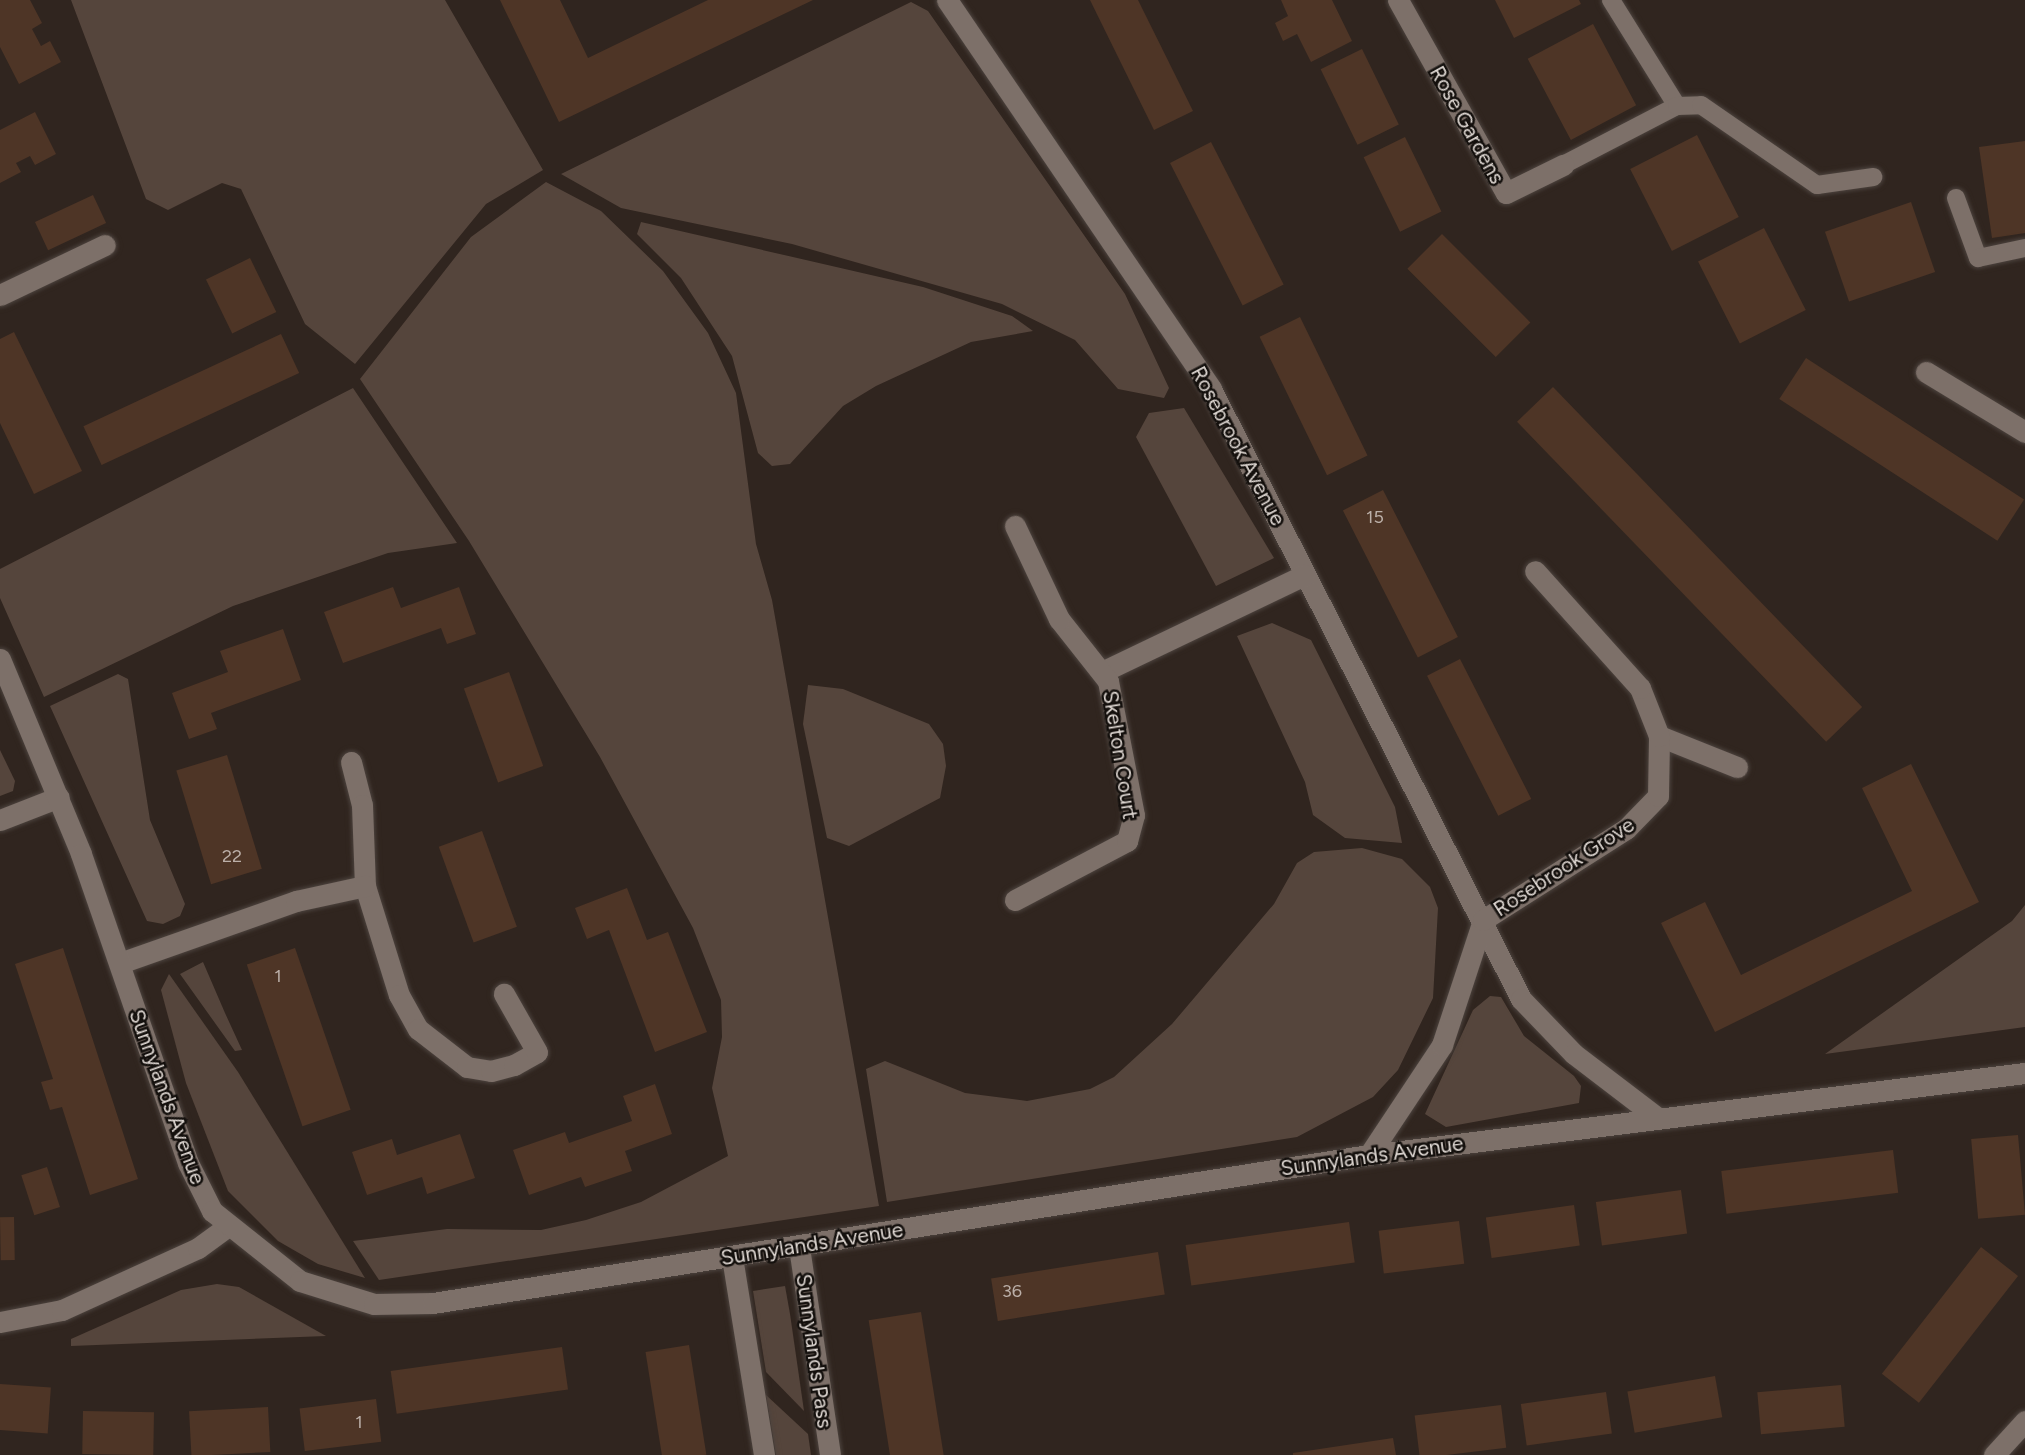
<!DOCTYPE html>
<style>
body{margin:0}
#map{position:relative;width:2025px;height:1455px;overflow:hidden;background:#30251f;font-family:Figtree,sans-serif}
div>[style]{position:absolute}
.green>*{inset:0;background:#55453c}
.building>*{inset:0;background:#4e3526;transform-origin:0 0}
.roads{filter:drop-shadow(0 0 2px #4c433e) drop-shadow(0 0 2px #4c433e)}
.lane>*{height:18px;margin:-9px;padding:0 9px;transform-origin:9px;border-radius:9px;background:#7d7069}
.street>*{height:21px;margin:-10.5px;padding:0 10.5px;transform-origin:10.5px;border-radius:10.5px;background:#7d7069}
.secondary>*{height:21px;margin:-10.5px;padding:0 10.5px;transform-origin:10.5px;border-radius:10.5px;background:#7d7069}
span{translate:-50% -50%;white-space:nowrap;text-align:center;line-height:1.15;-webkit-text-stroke:5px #14100d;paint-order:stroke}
.number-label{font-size:18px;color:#bbafa8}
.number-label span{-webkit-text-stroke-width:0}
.street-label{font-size:21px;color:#dfd8d3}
</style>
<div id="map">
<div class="green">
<div style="clip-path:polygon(71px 0,445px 0,543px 170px,486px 204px,355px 364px,305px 324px,241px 189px,222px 183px,168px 210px,146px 199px)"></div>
<div style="clip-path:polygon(911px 2px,928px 11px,1125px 294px,1169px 388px,1164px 398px,1118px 389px,1075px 340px,1002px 304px,792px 244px,621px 208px,561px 174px)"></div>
<div style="clip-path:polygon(546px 182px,601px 211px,663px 271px,708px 333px,736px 393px,756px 544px,772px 600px,879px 1206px,379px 1280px,353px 1241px,447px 1229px,541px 1230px,586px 1220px,641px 1202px,728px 1156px,712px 1088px,722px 1037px,721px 1000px,693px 928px,600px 757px,469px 541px,360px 379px,471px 237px)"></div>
<div style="clip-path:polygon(641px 222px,923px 287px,1012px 316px,1033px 331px,971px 342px,876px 386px,843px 406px,790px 464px,772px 466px,758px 453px,732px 356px,681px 278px,637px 234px)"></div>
<div style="clip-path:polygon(353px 388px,457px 543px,388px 553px,233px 606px,44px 697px,0 598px,0 569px)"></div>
<div style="clip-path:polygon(1184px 408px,1274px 558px,1216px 586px,1136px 437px,1149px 413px)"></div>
<div style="clip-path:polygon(1272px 623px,1311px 640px,1395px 807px,1402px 843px,1345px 838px,1313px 815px,1305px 782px,1237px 636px)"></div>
<div style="clip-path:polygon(118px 674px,128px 679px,150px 820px,185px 904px,180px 916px,163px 924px,147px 921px,50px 706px)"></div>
<div style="clip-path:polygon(808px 685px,843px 689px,929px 724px,943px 744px,946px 766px,940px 798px,849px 846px,827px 838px,803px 724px)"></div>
<div style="clip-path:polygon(0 750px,15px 781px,13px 791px,0 796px)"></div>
<div style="clip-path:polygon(1362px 848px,1402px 859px,1430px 887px,1438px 908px,1433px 998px,1398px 1070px,1373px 1097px,1297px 1137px,887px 1202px,866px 1069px,885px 1061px,965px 1093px,1027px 1101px,1090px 1089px,1114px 1077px,1172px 1024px,1274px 904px,1297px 863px,1314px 852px)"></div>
<div style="clip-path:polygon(2025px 905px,2025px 1027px,1825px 1054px,2012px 921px)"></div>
<div style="clip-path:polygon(203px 962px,225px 1013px,242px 1050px,235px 1051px,180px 974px)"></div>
<div style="clip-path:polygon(169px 974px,238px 1072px,365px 1278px,318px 1264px,278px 1241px,228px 1191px,186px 1083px,161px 990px)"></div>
<div style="clip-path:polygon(1490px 996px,1501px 997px,1524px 1036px,1574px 1076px,1581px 1086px,1579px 1103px,1446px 1127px,1425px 1114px,1473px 1010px)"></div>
<div style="clip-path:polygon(217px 1284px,239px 1287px,326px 1336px,71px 1346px,71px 1339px,181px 1290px)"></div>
<div style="clip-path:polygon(785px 1286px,790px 1314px,804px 1411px,766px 1372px,753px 1291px)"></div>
<div style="clip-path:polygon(766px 1395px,808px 1434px,811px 1455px,776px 1455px)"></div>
</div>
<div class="building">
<div style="clip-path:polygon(0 0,30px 0,42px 23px,32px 29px,41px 46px,50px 41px,61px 62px,19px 84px,0 47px)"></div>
<div style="clip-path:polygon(500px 0,560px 0,588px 58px,708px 0,813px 0,559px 122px)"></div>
<div style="clip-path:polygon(1090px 0,1138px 0,1193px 111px,1154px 130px)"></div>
<div style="clip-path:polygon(1281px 0,1332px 0,1352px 41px,1311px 62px,1297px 34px,1283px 41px,1275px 23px,1288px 16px)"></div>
<div style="clip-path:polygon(1495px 0,1579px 0,1581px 4px,1514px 38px)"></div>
<div style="left:1593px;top:24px;width:92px;height:74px;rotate:62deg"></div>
<div style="left:1362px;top:49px;width:84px;height:46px;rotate:64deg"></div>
<div style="clip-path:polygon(35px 112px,56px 154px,35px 165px,30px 156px,16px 163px,21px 172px,0 183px,0 130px)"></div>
<div style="left:1697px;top:135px;width:92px;height:75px;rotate:63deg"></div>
<div style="left:1405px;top:137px;width:83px;height:46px;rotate:64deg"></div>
<div style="clip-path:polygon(2025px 141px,2025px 233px,1992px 238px,1979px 147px)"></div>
<div style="left:1211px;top:142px;width:160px;height:46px;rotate:63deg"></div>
<div style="left:93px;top:195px;width:31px;height:64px;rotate:65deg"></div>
<div style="left:1911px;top:202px;width:74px;height:91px;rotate:71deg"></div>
<div style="left:1764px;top:228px;width:92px;height:74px;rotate:63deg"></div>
<div style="left:1442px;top:234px;width:125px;height:49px;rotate:45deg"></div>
<div style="left:250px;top:258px;width:60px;height:49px;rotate:64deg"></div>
<div style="left:1300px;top:317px;width:154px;height:45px;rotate:64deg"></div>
<div style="clip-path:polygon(14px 332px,82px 471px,34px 494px,0 423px,0 339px)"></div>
<div style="left:281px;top:334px;width:43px;height:218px;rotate:65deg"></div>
<div style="left:1806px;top:358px;width:260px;height:49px;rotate:33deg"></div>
<div style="left:1553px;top:387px;width:445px;height:50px;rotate:46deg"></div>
<div style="left:1383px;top:490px;width:165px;height:45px;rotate:63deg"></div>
<div style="clip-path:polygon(393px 587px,401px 608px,459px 587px,476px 634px,447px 644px,441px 628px,343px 663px,324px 612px)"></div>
<div style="clip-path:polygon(283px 629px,301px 680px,211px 713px,217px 729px,189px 739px,172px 693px,228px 672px,220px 651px)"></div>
<div style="left:1460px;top:659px;width:157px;height:37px;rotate:63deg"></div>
<div style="left:509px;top:672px;width:100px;height:48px;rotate:70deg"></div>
<div style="left:227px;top:755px;width:119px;height:53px;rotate:73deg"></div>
<div style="clip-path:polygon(1911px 764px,1979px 902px,1715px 1032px,1661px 923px,1705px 902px,1741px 975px,1912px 891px,1862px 788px)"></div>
<div style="left:482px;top:831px;width:102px;height:46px;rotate:70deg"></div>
<div style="clip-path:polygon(627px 888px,647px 940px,668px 932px,707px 1032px,655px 1052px,609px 930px,587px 939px,575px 908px)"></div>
<div style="clip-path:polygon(63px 948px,138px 1179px,90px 1195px,62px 1107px,50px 1110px,41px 1082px,53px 1079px,15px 964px)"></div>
<div style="left:295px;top:948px;width:171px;height:51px;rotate:71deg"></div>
<div style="clip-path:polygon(655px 1084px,672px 1134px,625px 1151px,632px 1171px,585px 1187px,581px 1177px,529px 1195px,513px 1150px,565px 1132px,569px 1143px,632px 1121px,623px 1096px)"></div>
<div style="clip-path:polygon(460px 1134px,475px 1178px,427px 1194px,422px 1177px,367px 1195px,352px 1152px,392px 1139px,397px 1155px)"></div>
<div style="left:2018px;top:1135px;width:80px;height:47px;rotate:85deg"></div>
<div style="left:1893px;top:1150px;width:43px;height:173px;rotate:83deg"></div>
<div style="left:47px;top:1167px;width:42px;height:27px;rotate:72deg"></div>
<div style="left:1681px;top:1190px;width:44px;height:86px;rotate:82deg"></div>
<div style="left:1574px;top:1205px;width:41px;height:89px;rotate:82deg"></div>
<div style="left:14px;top:1217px;width:43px;height:14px;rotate:89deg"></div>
<div style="left:1459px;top:1221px;width:43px;height:81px;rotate:83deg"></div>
<div style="left:1349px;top:1222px;width:41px;height:165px;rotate:82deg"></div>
<div style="left:1981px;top:1247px;width:47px;height:161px;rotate:38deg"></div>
<div style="left:1158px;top:1252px;width:43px;height:169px;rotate:81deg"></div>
<div style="left:921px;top:1312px;width:145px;height:53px;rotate:81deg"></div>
<div style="left:689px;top:1345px;width:111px;height:44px;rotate:81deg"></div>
<div style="left:562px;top:1347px;width:43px;height:173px;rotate:82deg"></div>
<div style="left:1715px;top:1376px;width:42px;height:89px;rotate:80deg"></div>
<div style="left:0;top:1384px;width:51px;height:46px;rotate:4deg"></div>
<div style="left:1841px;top:1385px;width:42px;height:84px;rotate:85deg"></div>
<div style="left:1606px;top:1392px;width:42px;height:86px;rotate:82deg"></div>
<div style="left:376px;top:1399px;width:43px;height:77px;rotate:83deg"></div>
<div style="left:1501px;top:1405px;width:43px;height:87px;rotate:83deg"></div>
<div style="left:268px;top:1407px;width:45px;height:79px;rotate:87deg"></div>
<div style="left:83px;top:1411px;width:71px;height:43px;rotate:1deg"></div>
<div style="clip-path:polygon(1393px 1438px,1396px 1455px,1293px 1455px,1293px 1453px)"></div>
</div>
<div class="roads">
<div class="lane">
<div style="left:1611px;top:0;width:125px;rotate:58.1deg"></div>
<div style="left:1563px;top:165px;width:128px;rotate:-27.4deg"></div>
<div style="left:1677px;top:106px;width:24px;rotate:-2deg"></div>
<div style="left:1701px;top:105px;width:141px;rotate:34.6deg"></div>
<div style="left:1817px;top:185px;width:57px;rotate:-8.1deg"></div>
<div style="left:1956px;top:198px;width:64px;rotate:69.9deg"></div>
<div style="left:1978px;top:258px;width:48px;rotate:-12deg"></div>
</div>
<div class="street">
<div style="left:947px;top:0;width:470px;rotate:55.8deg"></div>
<div style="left:1211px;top:389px;width:684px;rotate:63.06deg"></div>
<div style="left:1521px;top:999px;width:76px;rotate:46.1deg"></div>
<div style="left:1574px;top:1054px;width:102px;rotate:37.4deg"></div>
<div style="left:1398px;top:0;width:221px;rotate:60.8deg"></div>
<div style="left:1506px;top:193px;width:64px;rotate:-26.2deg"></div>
<div style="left:0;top:295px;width:116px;rotate:-25.5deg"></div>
<div style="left:1926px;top:372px;width:116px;rotate:31.2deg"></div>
<div style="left:1104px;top:671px;width:222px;rotate:-25.6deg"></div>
<div style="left:1659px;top:736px;width:84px;rotate:21.7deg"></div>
<div style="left:351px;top:762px;width:44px;rotate:75.7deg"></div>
<div style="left:362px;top:805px;width:81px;rotate:87.9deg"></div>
<div style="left:365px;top:886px;width:114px;rotate:72.7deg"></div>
<div style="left:399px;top:995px;width:39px;rotate:61deg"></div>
<div style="left:418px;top:1029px;width:62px;rotate:37.8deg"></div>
<div style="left:467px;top:1067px;width:24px;rotate:9deg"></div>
<div style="left:491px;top:1071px;width:24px;rotate:-15deg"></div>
<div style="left:514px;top:1065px;width:26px;rotate:-29deg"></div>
<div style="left:537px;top:1052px;width:67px;rotate:-119.6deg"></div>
<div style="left:0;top:820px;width:63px;rotate:-21.3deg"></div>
<div style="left:1015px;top:900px;width:127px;rotate:-27.8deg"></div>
<div style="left:1127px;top:841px;width:27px;rotate:-75deg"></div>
<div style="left:1134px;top:815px;width:136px;rotate:-101deg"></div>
<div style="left:1108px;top:681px;width:79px;rotate:-128.3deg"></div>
<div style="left:1059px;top:619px;width:103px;rotate:-115.3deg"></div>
<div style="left:120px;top:963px;width:187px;rotate:-19.4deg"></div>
<div style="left:296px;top:901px;width:71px;rotate:-12.3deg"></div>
<div style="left:1369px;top:1155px;width:132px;rotate:-56.4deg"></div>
<div style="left:1442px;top:1045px;width:132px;rotate:-71.8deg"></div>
<div style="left:1483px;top:920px;width:169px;rotate:-32.5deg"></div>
<div style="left:1626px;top:829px;width:46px;rotate:-45.9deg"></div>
<div style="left:1658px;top:796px;width:60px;rotate:-89deg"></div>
<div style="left:1659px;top:736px;width:52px;rotate:-111.6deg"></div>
<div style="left:1640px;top:688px;width:157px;rotate:-131.9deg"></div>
<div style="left:799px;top:1247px;width:210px;rotate:81.5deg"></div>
<div style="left:732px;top:1257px;width:201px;rotate:80.8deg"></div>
<div style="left:0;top:1322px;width:63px;rotate:-11deg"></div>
<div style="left:62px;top:1310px;width:149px;rotate:-24.5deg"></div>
<div style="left:198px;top:1248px;width:36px;rotate:-36deg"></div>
<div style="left:1994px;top:1455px;width:46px;rotate:-47.6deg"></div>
</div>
<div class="secondary">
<div style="left:0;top:659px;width:211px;rotate:67.4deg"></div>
<div style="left:81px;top:854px;width:327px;rotate:70.9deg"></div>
<div style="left:188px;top:1163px;width:54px;rotate:63.4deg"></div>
<div style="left:212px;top:1211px;width:112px;rotate:38.5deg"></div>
<div style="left:300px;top:1281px;width:77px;rotate:17.3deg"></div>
<div style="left:374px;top:1304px;width:59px;rotate:-1deg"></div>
<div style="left:433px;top:1303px;width:948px;rotate:-8.99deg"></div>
<div style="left:1369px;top:1155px;width:661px;rotate:-7.13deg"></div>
</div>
</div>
<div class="number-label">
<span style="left:1375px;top:517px">15</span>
<span style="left:232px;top:856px">22</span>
<span style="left:278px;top:976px">1</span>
<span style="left:1012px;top:1291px">36</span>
<span style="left:359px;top:1422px">1</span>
</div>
<div class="street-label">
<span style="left:1467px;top:125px;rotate:61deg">Rose Gardens</span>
<span style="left:1238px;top:446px;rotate:62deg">Rosebrook Avenue</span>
<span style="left:1120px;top:755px;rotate:81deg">Skelton Court</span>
<span style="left:1564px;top:867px;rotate:-33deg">Rosebrook Grove</span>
<span style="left:167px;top:1097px;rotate:70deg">Sunnylands Avenue</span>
<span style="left:1372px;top:1156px;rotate:-8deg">Sunnylands Avenue</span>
<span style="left:812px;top:1244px;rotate:-9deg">Sunnylands Avenue</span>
<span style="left:814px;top:1351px;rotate:82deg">Sunnylands Pass</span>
</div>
</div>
